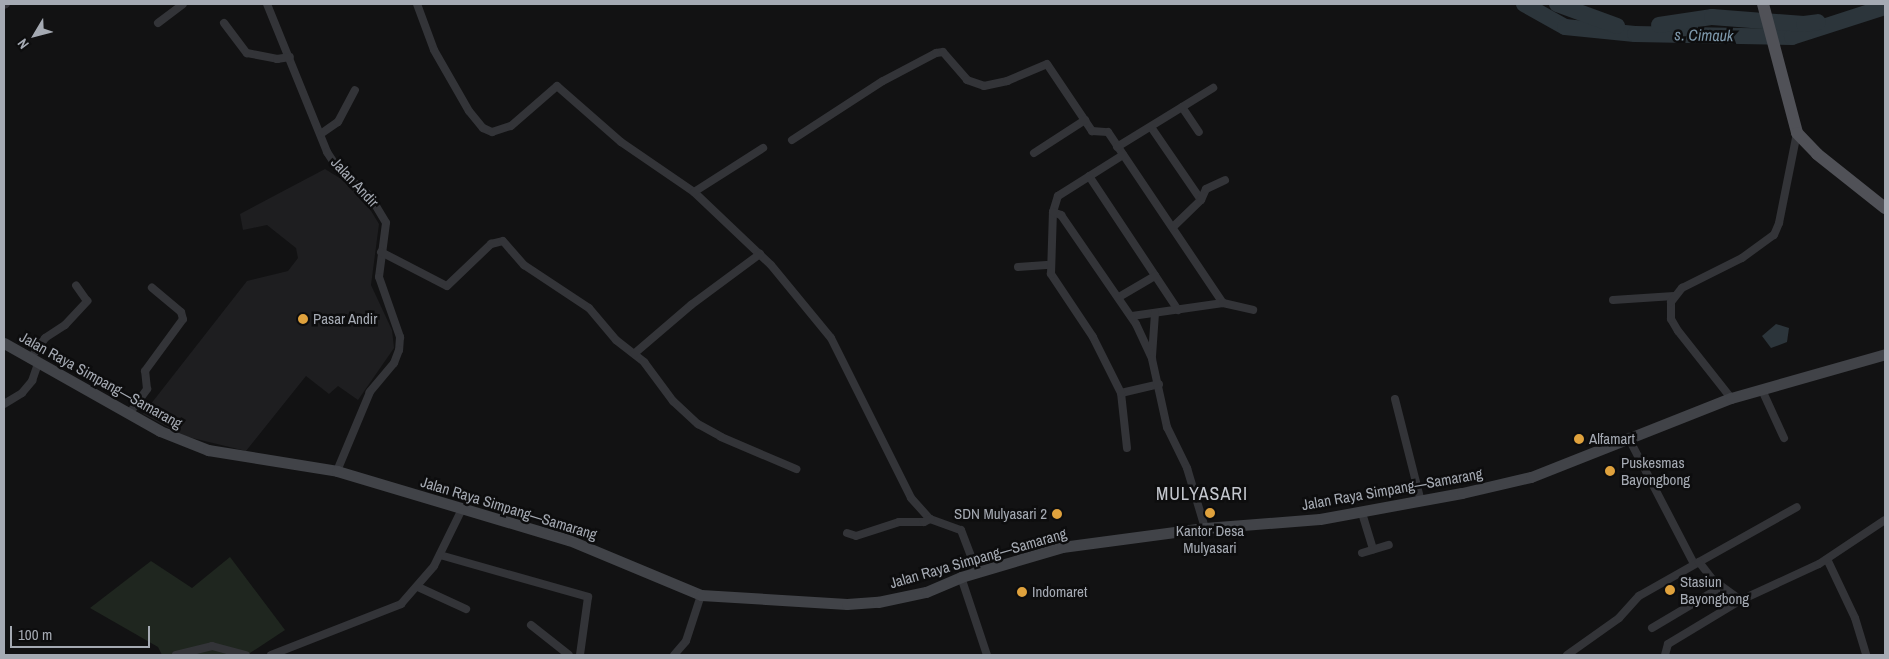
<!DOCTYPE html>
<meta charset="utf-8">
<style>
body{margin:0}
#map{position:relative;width:1889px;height:659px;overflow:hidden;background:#121213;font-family:"Archivo Narrow",sans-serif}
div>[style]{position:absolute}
.built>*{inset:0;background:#1e1e20}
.green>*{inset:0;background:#1f261f}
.water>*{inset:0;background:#2c353b}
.river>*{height:16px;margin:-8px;padding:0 8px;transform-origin:8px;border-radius:8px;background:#2c353b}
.street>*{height:8px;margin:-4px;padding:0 4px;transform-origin:4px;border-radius:4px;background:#333438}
.secondary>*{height:11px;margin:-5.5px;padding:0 5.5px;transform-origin:5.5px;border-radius:5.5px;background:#414348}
.primary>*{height:12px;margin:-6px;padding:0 6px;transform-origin:6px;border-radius:6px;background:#505157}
.dots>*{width:14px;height:14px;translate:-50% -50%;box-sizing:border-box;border:2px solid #0d0d0e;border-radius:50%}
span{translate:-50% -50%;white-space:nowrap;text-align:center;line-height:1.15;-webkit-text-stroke:5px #0d0d0e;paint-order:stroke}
.street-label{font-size:15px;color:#a5aab3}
.poi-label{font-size:15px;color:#a5aab3}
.left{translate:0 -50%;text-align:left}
.right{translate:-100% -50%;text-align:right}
.water-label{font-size:16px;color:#7e98ab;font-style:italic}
.quarter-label{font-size:18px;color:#c5c8cf;letter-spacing:1px}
.frame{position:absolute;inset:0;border:5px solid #a5aab3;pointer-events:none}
.north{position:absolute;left:10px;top:10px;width:50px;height:50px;-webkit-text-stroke:4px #0d0d0e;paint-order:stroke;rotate:233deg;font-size:14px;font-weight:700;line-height:20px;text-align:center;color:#a5aab3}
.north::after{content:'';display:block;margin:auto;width:18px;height:22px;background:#a5aab3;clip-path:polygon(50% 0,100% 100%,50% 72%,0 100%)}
.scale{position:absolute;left:10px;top:626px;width:140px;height:22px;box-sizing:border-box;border:2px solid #a5aab3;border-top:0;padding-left:6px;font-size:15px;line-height:18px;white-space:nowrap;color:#a5aab3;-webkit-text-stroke:4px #0d0d0e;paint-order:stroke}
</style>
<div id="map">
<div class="built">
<div style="clip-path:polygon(325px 169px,346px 182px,365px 201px,379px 224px,371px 285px,392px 330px,394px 348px,358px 400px,338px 386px,329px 394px,306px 376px,246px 451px,184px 436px,143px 414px,247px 281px,288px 271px,298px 258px,296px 248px,267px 225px,243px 230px,240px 214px)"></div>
</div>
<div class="green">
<div style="clip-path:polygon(230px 557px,285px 630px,247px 655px,162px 655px,158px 647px,90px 608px,151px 561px,192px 588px)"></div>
</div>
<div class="water">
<div style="clip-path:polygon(1776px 324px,1789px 328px,1787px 342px,1771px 348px,1762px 336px)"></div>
</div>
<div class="river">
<div style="left:1524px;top:4px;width:47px;rotate:29.3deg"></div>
<div style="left:1565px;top:27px;width:70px;rotate:5.7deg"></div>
<div style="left:1635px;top:34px;width:157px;rotate:1.1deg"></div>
<div style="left:1792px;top:37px;width:98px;rotate:-17.9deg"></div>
<div style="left:1557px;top:4px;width:64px;rotate:20.1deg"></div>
<div style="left:1659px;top:25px;width:54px;rotate:-8.6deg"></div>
<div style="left:1712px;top:17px;width:92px;rotate:4.4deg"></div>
<div style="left:1804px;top:24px;width:14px;rotate:-8deg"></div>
</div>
<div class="street">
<div style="left:267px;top:4px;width:160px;rotate:67.9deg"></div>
<div style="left:327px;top:152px;width:20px;rotate:57deg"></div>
<div style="left:338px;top:169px;width:42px;rotate:40.2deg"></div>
<div style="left:370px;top:196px;width:31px;rotate:59deg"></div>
<div style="left:386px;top:223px;width:54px;rotate:97.4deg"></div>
<div style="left:379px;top:277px;width:64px;rotate:70.7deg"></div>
<div style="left:400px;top:337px;width:13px;rotate:94deg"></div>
<div style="left:399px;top:350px;width:14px;rotate:111deg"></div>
<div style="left:394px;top:363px;width:38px;rotate:130deg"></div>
<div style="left:370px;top:392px;width:86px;rotate:112.7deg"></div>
<div style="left:417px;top:4px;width:49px;rotate:69.7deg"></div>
<div style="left:434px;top:50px;width:70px;rotate:60.2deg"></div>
<div style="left:469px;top:111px;width:22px;rotate:51deg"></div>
<div style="left:483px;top:128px;width:10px;rotate:24deg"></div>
<div style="left:492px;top:132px;width:20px;rotate:-18deg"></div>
<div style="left:511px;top:126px;width:61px;rotate:-41deg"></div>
<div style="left:557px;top:86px;width:85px;rotate:41.2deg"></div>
<div style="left:621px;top:142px;width:88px;rotate:34.4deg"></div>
<div style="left:694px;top:192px;width:106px;rotate:43.5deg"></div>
<div style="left:771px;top:265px;width:94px;rotate:50.6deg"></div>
<div style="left:831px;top:338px;width:179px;rotate:63.4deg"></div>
<div style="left:911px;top:498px;width:28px;rotate:48deg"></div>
<div style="left:930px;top:519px;width:33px;rotate:20deg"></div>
<div style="left:961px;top:530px;width:45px;rotate:69.1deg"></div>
<div style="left:4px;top:5px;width:2px;rotate:-27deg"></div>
<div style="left:158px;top:23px;width:31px;rotate:-37deg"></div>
<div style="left:224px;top:23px;width:38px;rotate:53deg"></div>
<div style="left:247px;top:53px;width:31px;rotate:11deg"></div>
<div style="left:277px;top:59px;width:13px;rotate:-9deg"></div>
<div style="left:1182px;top:107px;width:30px;rotate:56deg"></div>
<div style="left:1151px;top:127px;width:88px;rotate:55.6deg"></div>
<div style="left:322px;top:133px;width:19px;rotate:-35deg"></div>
<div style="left:338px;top:122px;width:36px;rotate:-62deg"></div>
<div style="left:792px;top:140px;width:108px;rotate:-33deg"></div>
<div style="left:883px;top:81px;width:60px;rotate:-27.8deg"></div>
<div style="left:936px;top:53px;width:7px;rotate:-8deg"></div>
<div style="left:943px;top:52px;width:37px;rotate:49deg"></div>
<div style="left:967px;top:80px;width:18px;rotate:19deg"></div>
<div style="left:984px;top:86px;width:24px;rotate:-12deg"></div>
<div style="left:1007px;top:81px;width:43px;rotate:-23deg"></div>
<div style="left:1047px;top:64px;width:81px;rotate:56.1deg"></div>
<div style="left:1092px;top:131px;width:16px;rotate:4deg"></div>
<div style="left:1108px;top:132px;width:206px;rotate:56.1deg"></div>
<div style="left:1117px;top:147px;width:113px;rotate:-31.6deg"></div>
<div style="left:1034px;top:153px;width:61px;rotate:-32.9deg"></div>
<div style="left:1089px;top:176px;width:161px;rotate:56.4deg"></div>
<div style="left:694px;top:192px;width:82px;rotate:-32.5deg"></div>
<div style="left:1053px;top:212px;width:17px;rotate:-73deg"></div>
<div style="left:1058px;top:196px;width:77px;rotate:-32.2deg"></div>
<div style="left:1173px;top:227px;width:39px;rotate:-44deg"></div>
<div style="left:1201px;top:200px;width:12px;rotate:-66deg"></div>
<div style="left:1206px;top:189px;width:21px;rotate:-25deg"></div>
<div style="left:381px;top:252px;width:74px;rotate:27.3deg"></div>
<div style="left:447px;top:286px;width:61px;rotate:-43.7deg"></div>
<div style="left:491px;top:244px;width:12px;rotate:-14deg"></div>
<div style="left:503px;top:241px;width:32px;rotate:49deg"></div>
<div style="left:524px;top:265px;width:78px;rotate:33.5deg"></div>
<div style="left:589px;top:308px;width:42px;rotate:49.8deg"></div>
<div style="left:616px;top:340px;width:36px;rotate:38deg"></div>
<div style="left:644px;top:362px;width:49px;rotate:53.4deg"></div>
<div style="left:673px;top:401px;width:34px;rotate:43deg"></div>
<div style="left:698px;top:424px;width:26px;rotate:29deg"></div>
<div style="left:721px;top:437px;width:82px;rotate:23.1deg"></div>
<div style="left:1018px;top:267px;width:32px;rotate:-4deg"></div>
<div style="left:1119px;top:297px;width:42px;rotate:-30.3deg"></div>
<div style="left:1613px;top:300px;width:61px;rotate:-3.8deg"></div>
<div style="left:1132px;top:316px;width:92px;rotate:-8.1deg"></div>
<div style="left:1223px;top:303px;width:31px;rotate:13deg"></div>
<div style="left:635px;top:353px;width:74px;rotate:-40.6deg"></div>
<div style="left:691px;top:305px;width:86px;rotate:-36.5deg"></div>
<div style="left:1152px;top:356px;width:43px;rotate:-86deg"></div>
<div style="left:30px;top:359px;width:26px;rotate:-54deg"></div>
<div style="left:45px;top:338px;width:24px;rotate:-33deg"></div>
<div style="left:65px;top:325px;width:33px;rotate:-47deg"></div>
<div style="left:87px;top:301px;width:19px;rotate:-125deg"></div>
<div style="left:1762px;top:390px;width:53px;rotate:65.4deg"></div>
<div style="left:1121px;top:393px;width:39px;rotate:-13deg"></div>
<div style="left:1731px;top:398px;width:85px;rotate:-128.3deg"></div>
<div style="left:1678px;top:331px;width:14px;rotate:-120deg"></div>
<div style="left:1671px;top:319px;width:17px;rotate:-90deg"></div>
<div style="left:1671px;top:302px;width:18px;rotate:-52deg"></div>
<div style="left:1682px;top:288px;width:67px;rotate:-26.6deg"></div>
<div style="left:1742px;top:258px;width:39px;rotate:-36deg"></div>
<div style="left:1774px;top:235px;width:13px;rotate:-67deg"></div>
<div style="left:1779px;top:223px;width:92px;rotate:-78.7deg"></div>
<div style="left:1395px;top:399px;width:106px;rotate:75.8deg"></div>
<div style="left:4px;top:404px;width:21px;rotate:-31deg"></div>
<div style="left:22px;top:393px;width:16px;rotate:-50deg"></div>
<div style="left:32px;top:381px;width:18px;rotate:-71deg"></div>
<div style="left:129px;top:414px;width:31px;rotate:-54deg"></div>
<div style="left:147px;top:389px;width:18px;rotate:-96deg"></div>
<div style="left:145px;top:371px;width:64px;rotate:-53.8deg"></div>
<div style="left:183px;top:319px;width:7px;rotate:-106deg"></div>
<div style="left:181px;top:312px;width:38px;rotate:-140deg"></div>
<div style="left:1628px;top:437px;width:143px;rotate:62.5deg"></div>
<div style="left:1127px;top:448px;width:55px;rotate:-96.2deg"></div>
<div style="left:1121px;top:393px;width:63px;rotate:-116.6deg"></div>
<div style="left:1093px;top:337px;width:76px;rotate:-123.7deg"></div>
<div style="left:1051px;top:274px;width:62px;rotate:-88.2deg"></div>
<div style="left:1053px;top:212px;width:9px;rotate:21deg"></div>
<div style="left:1061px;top:215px;width:132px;rotate:55.5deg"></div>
<div style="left:1136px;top:324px;width:38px;rotate:65deg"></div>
<div style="left:1152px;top:359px;width:70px;rotate:77.6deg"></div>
<div style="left:1167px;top:427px;width:46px;rotate:64deg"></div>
<div style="left:1187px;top:468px;width:63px;rotate:73.3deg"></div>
<div style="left:1362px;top:513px;width:38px;rotate:73deg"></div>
<div style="left:847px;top:533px;width:9px;rotate:18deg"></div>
<div style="left:856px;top:536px;width:45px;rotate:-18deg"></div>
<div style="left:899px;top:522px;width:25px"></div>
<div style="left:924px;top:522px;width:7px;rotate:-27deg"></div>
<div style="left:1362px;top:553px;width:28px;rotate:-17deg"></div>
<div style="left:440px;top:555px;width:154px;rotate:15.8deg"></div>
<div style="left:588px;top:597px;width:59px;rotate:97.9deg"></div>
<div style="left:1827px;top:559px;width:65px;rotate:64.6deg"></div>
<div style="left:1855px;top:618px;width:39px;rotate:73deg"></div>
<div style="left:1699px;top:562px;width:112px;rotate:-29.3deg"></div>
<div style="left:961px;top:577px;width:82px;rotate:71.6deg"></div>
<div style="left:418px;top:587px;width:53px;rotate:24.6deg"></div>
<div style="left:531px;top:625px;width:48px;rotate:38.3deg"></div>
<div style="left:1652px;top:628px;width:80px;rotate:-30.7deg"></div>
<div style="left:176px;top:655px;width:37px;rotate:-14deg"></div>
<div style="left:212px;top:646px;width:35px;rotate:15deg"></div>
<div style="left:271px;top:655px;width:140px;rotate:-21.4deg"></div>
<div style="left:401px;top:604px;width:50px;rotate:-49deg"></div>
<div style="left:434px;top:566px;width:64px;rotate:-63.8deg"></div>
<div style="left:674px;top:655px;width:18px;rotate:-49deg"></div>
<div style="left:686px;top:641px;width:48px;rotate:-71.9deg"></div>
<div style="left:1567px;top:655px;width:64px;rotate:-35.4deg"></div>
<div style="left:1619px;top:618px;width:30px;rotate:-48deg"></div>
<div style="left:1639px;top:596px;width:69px;rotate:-29.5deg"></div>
<div style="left:1699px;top:562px;width:23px;rotate:52deg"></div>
<div style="left:1713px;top:580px;width:34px;rotate:36deg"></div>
<div style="left:1741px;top:600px;width:86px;rotate:-24.8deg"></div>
<div style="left:1819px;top:564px;width:79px;rotate:-33.7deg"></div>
<div style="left:1665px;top:655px;width:11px;rotate:-75deg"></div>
<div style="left:1668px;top:644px;width:85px;rotate:-31.1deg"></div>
</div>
<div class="secondary">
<div style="left:4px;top:343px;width:179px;rotate:29.4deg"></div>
<div style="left:160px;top:431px;width:52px;rotate:21.6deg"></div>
<div style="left:208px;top:450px;width:131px;rotate:9.2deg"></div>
<div style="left:337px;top:471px;width:242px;rotate:16.6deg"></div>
<div style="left:569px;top:540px;width:143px;rotate:22.6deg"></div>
<div style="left:701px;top:595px;width:146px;rotate:3.5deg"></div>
<div style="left:847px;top:604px;width:31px;rotate:-4deg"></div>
<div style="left:878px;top:602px;width:49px;rotate:-11.8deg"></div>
<div style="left:926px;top:592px;width:38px;rotate:-23deg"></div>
<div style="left:961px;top:577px;width:105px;rotate:-16.5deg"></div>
<div style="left:1062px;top:547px;width:144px;rotate:-7.6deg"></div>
<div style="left:1205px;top:528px;width:115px;rotate:-4.5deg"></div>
<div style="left:1320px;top:519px;width:144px;rotate:-10.4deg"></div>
<div style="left:1462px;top:493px;width:71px;rotate:-13.1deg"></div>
<div style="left:1531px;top:477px;width:215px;rotate:-21.6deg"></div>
<div style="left:1731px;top:398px;width:160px;rotate:-15.9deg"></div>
</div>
<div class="primary">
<div style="left:1763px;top:4px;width:133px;rotate:75.2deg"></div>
<div style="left:1797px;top:133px;width:29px;rotate:46deg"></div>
<div style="left:1817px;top:154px;width:87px;rotate:38.5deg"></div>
</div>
<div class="dots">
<div style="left:303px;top:319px;background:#e0a23d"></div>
<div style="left:1579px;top:439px;background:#e0a23d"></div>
<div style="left:1610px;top:471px;background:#e0a23d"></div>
<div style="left:1210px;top:513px;background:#e0a23d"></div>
<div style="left:1057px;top:514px;background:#e0a23d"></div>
<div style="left:1670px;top:590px;background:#e0a23d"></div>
<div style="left:1022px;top:592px;background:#e0a23d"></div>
</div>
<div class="street-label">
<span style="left:355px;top:182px;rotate:47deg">Jalan Andir</span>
<span style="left:101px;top:380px;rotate:29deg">Jalan Raya Simpang—Samarang</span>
<span style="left:1392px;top:489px;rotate:-10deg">Jalan Raya Simpang—Samarang</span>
<span style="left:509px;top:508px;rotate:17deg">Jalan Raya Simpang—Samarang</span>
<span style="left:978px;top:558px;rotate:-16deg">Jalan Raya Simpang—Samarang</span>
</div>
<div class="poi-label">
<span class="left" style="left:313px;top:319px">Pasar Andir</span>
<span class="left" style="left:1589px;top:439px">Alfamart</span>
<span class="left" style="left:1621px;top:471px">Puskesmas<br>Bayongbong</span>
<span class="right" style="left:1047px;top:514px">SDN Mulyasari 2</span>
<span style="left:1210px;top:539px">Kantor Desa<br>Mulyasari</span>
<span class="left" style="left:1680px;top:590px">Stasiun<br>Bayongbong</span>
<span class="left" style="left:1032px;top:592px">Indomaret</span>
</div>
<div class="water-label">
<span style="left:1704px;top:35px;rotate:1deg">s. Cimauk</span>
</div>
<div class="quarter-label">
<span style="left:1202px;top:494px">MULYASARI</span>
</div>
<div class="frame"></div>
<div class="north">N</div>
<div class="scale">100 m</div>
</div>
